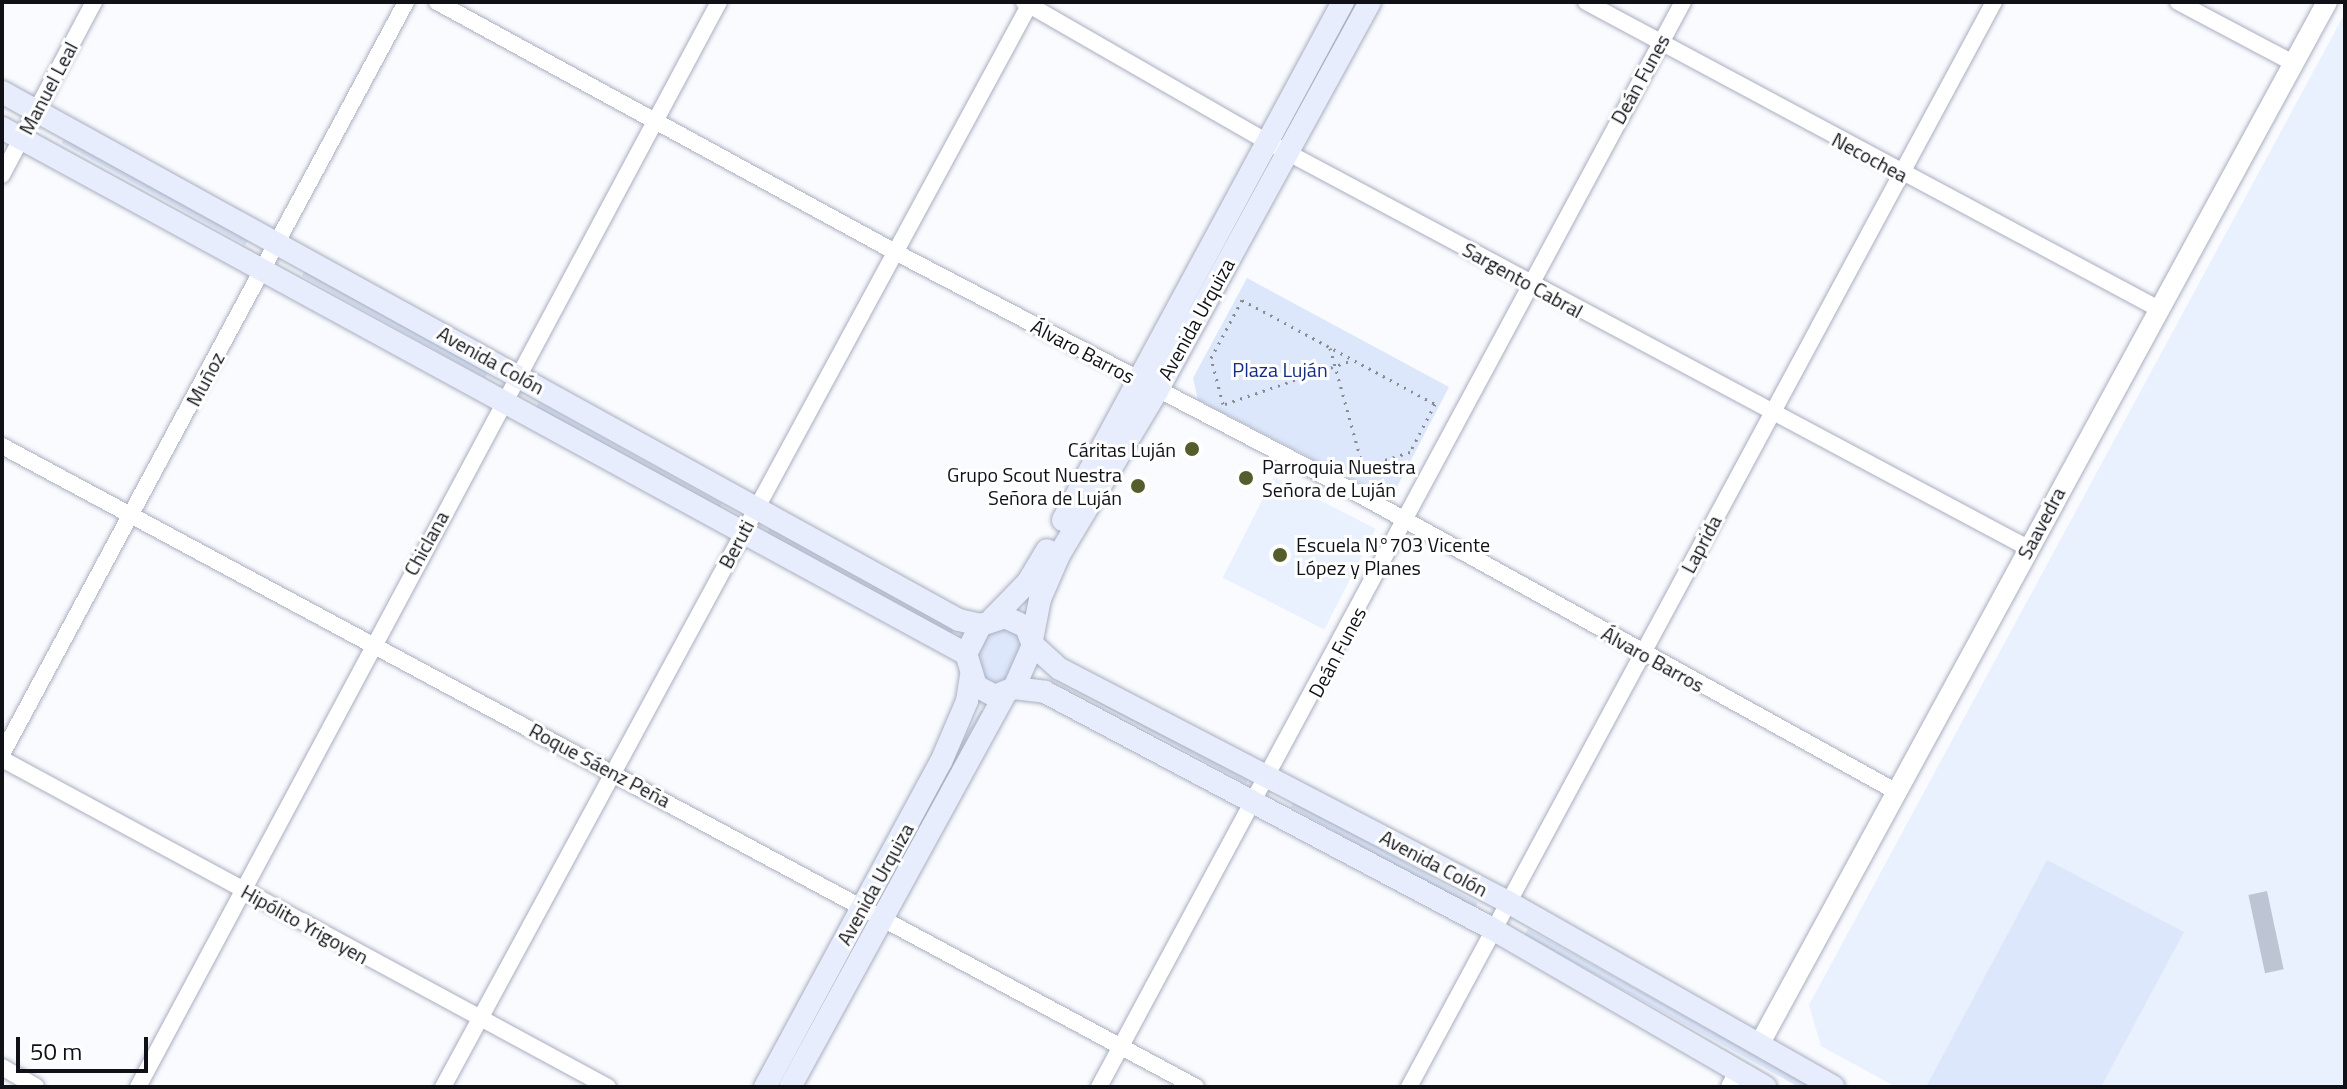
<!DOCTYPE html>
<meta charset="utf-8">
<style>
body{margin:0}
#map{position:relative;width:2347px;height:1089px;overflow:hidden;background:#fafbff;font-family:"Titillium Web",sans-serif}
div>[style]{position:absolute}
.built>*{inset:0;background:#e9f0fe;transform-origin:0 0}
.green>*{inset:0;background:#dde7fb;transform-origin:0 0}
.building>*{inset:0;background:#bdc4d4;transform-origin:0 0}
.path>*{height:3px;margin-top:-1.5px;transform-origin:0;background:repeating-linear-gradient(90deg,#898b90 0 2px,transparent 0 8px)}
.roads{filter:drop-shadow(0 0 2px #a8afbf) drop-shadow(0 0 2px #a8afbf)}
.minor>*{height:16px;margin:-8px;padding:0 8px;transform-origin:8px;border-radius:8px;background:#fff}
.tertiary>*{height:20px;margin:-10px;padding:0 10px;transform-origin:10px;border-radius:10px;background:#fff}
.secondary>*{height:22px;margin:-11px;padding:0 11px;transform-origin:11px;border-radius:11px;background:#e7edfc}
.dots>*{width:22px;height:22px;translate:-50% -50%;box-sizing:border-box;border:4px solid #fff;border-radius:50%}
span{translate:-50% -50%;white-space:nowrap;text-align:center;line-height:1.15;-webkit-text-stroke:6px #fff;paint-order:stroke}
.street-label{font-size:20px;color:#0f1117}
.park-label{font-size:20px;color:#152d85}
.poi-label{font-size:20px;color:#0f1117}
.right{translate:-100% -50%;text-align:right}
.left{translate:0 -50%;text-align:left}
.frame{position:absolute;inset:0;border:4px solid #0f1117;pointer-events:none}
.scale{position:absolute;left:16px;top:1037px;width:132px;height:36px;box-sizing:border-box;border:4px solid #0f1117;border-top:0;padding-left:10px;font-size:24px;line-height:28px;white-space:nowrap;color:#0f1117;-webkit-text-stroke:6px #fff;paint-order:stroke}
</style>
<div id="map">
<div class="built">
<div style="clip-path:polygon(2345px 13px,2345px 1087px,1896px 1087px,1821px 1046px,1809px 1005px)"></div>
<div style="left:1274px;top:477px;width:114px;height:113px;rotate:27deg"></div>
</div>
<div class="green">
<div style="left:65px;top:137px;width:210px;height:7px;rotate:29deg"></div>
<div style="left:305px;top:270px;width:210px;height:7px;rotate:29deg"></div>
<div style="clip-path:polygon(1247px 278px,1449px 387px,1396px 489px,1381px 494px,1198px 400px,1193px 378px)"></div>
<div style="left:539px;top:402px;width:209px;height:7px;rotate:29deg"></div>
<div style="left:770px;top:527px;width:210px;height:7px;rotate:29deg"></div>
<div style="clip-path:polygon(1003px 626px,1018px 632px,1023px 647px,1006px 680px,990px 683px,979px 677px,975px 656px,987px 635px)"></div>
<div style="clip-path:polygon(1062px 683px,1249px 779px,1246px 784px)"></div>
<div style="left:981px;top:710px;width:6px;height:210px;rotate:31deg"></div>
<div style="left:1294px;top:801px;width:210px;height:7px;rotate:29deg"></div>
<div style="clip-path:polygon(2047px 860px,2184px 932px,2101px 1087px,1926px 1087px)"></div>
<div style="left:1528px;top:929px;width:328px;height:7px;rotate:29deg"></div>
</div>
<div class="building">
<div style="left:2267px;top:891px;width:80px;height:19px;rotate:78deg"></div>
</div>
<div class="path">
<div style="left:1330px;top:348px;width:123px;rotate:74.5deg"></div>
<div style="left:1363px;top:467px;width:8px;rotate:120deg"></div>
<div style="left:1223px;top:404px;width:48px;rotate:-104.6deg"></div>
<div style="left:1211px;top:358px;width:66px;rotate:-61.9deg"></div>
<div style="left:1242px;top:300px;width:219px;rotate:28.3deg"></div>
<div style="left:1435px;top:404px;width:54px;rotate:117.5deg"></div>
<div style="left:1410px;top:452px;width:49px;rotate:162.3deg"></div>
<div style="left:1225px;top:404px;width:135px;rotate:-19deg"></div>
</div>
<div class="roads">
<div class="minor">
<div style="left:437px;top:2px;width:524px;rotate:28.62deg"></div>
<div style="left:897px;top:253px;width:512px;rotate:27.57deg"></div>
<div style="left:1351px;top:490px;width:624px;rotate:28.95deg"></div>
<div style="left:1024px;top:2px;width:279px;rotate:29.9deg"></div>
<div style="left:1266px;top:141px;width:864px;rotate:28.11deg"></div>
<div style="left:1586px;top:2px;width:648px;rotate:28.19deg"></div>
<div style="left:2178px;top:2px;width:130px;rotate:27.9deg"></div>
<div style="left:2px;top:175px;width:196px;rotate:-62deg"></div>
<div style="left:2px;top:446px;width:1355px;rotate:28.23deg"></div>
<div style="left:2px;top:754px;width:854px;rotate:-61.75deg"></div>
<div style="left:2px;top:759px;width:689px;rotate:28.42deg"></div>
<div style="left:2px;top:1067px;width:39px;rotate:30deg"></div>
<div style="left:138px;top:1087px;width:1231px;rotate:-61.83deg"></div>
<div style="left:443px;top:1087px;width:1234px;rotate:-61.55deg"></div>
<div style="left:1099px;top:1087px;width:1232px;rotate:-61.71deg"></div>
<div style="left:1409px;top:1087px;width:1233px;rotate:-61.67deg"></div>
<div style="left:1729px;top:1087px;width:18px;rotate:-63deg"></div>
</div>
<div class="tertiary">
<div style="left:1759px;top:1045px;width:1188px;rotate:-61.43deg"></div>
</div>
<div class="secondary">
<div style="left:2px;top:92px;width:1093px;rotate:28.89deg"></div>
<div style="left:959px;top:620px;width:23px;rotate:13deg"></div>
<div style="left:2px;top:128px;width:1098px;rotate:28.62deg"></div>
<div style="left:1063px;top:520px;width:589px;rotate:-61.61deg"></div>
<div style="left:1005px;top:617px;width:23px;rotate:25deg"></div>
<div style="left:1026px;top:627px;width:19px;rotate:69deg"></div>
<div style="left:1033px;top:645px;width:47px;rotate:113.8deg"></div>
<div style="left:1014px;top:688px;width:21px;rotate:157deg"></div>
<div style="left:995px;top:696px;width:21px;rotate:-152deg"></div>
<div style="left:976px;top:686px;width:34px;rotate:-107deg"></div>
<div style="left:966px;top:654px;width:33px;rotate:-63deg"></div>
<div style="left:981px;top:625px;width:25px;rotate:-18deg"></div>
<div style="left:993px;top:618px;width:50px;rotate:-45.8deg"></div>
<div style="left:1028px;top:582px;width:37px;rotate:-59deg"></div>
<div style="left:1032px;top:640px;width:42px;rotate:-79deg"></div>
<div style="left:1040px;top:599px;width:48px;rotate:-66.6deg"></div>
<div style="left:1059px;top:555px;width:191px;rotate:-59.1deg"></div>
<div style="left:1157px;top:391px;width:443px;rotate:-61.3deg"></div>
<div style="left:1033px;top:645px;width:36px;rotate:42deg"></div>
<div style="left:1060px;top:669px;width:505px;rotate:27.48deg"></div>
<div style="left:1508px;top:902px;width:374px;rotate:29.6deg"></div>
<div style="left:1014px;top:688px;width:31px;rotate:7deg"></div>
<div style="left:1045px;top:692px;width:505px;rotate:27.89deg"></div>
<div style="left:1491px;top:928px;width:317px;rotate:30.1deg"></div>
<div style="left:765px;top:1087px;width:370px;rotate:-61.6deg"></div>
<div style="left:941px;top:762px;width:66px;rotate:-66.9deg"></div>
<div style="left:967px;top:701px;width:25px;rotate:-81deg"></div>
<div style="left:790px;top:1087px;width:449px;rotate:-61.3deg"></div>
</div>
</div>
<div class="dots">
<div style="left:1192px;top:449px;background:#565d2c"></div>
<div style="left:1246px;top:478px;background:#565d2c"></div>
<div style="left:1138px;top:486px;background:#565d2c"></div>
<div style="left:1280px;top:555px;background:#565d2c"></div>
</div>
<div class="street-label">
<span style="left:1640px;top:79px;rotate:-61deg">Deán Funes</span>
<span style="left:48px;top:88px;rotate:-62deg">Manuel Leal</span>
<span style="left:1870px;top:157px;rotate:28deg">Necochea</span>
<span style="left:1523px;top:280px;rotate:29deg">Sargento Cabral</span>
<span style="left:1196px;top:319px;rotate:-61deg">Avenida Urquiza</span>
<span style="left:1083px;top:351px;rotate:28deg">Álvaro Barros</span>
<span style="left:491px;top:360px;rotate:29deg">Avenida Colón</span>
<span style="left:205px;top:379px;rotate:-62deg">Muñoz</span>
<span style="left:2041px;top:523px;rotate:-62deg">Saavedra</span>
<span style="left:426px;top:543px;rotate:-61deg">Chiclana</span>
<span style="left:736px;top:544px;rotate:-62deg">Beruti</span>
<span style="left:1701px;top:544px;rotate:-62deg">Laprida</span>
<span style="left:1337px;top:652px;rotate:-62deg">Deán Funes</span>
<span style="left:1653px;top:659px;rotate:29deg">Álvaro Barros</span>
<span style="left:600px;top:765px;rotate:28deg">Roque Sáenz Peña</span>
<span style="left:1434px;top:863px;rotate:28deg">Avenida Colón</span>
<span style="left:875px;top:884px;rotate:-61deg">Avenida Urquiza</span>
<span style="left:305px;top:924px;rotate:29deg">Hipólito Yrigoyen</span>
</div>
<div class="park-label">
<span style="left:1280px;top:369px">Plaza Luján</span>
</div>
<div class="poi-label">
<span class="right" style="left:1176px;top:449px">Cáritas Luján</span>
<span class="left" style="left:1262px;top:478px">Parroquia Nuestra<br>Señora de Luján</span>
<span class="right" style="left:1122px;top:486px">Grupo Scout Nuestra<br>Señora de Luján</span>
<span class="left" style="left:1296px;top:556px">Escuela N°703 Vicente<br>López y Planes</span>
</div>
<div class="frame"></div>
<div class="scale">50 m</div>
</div>
